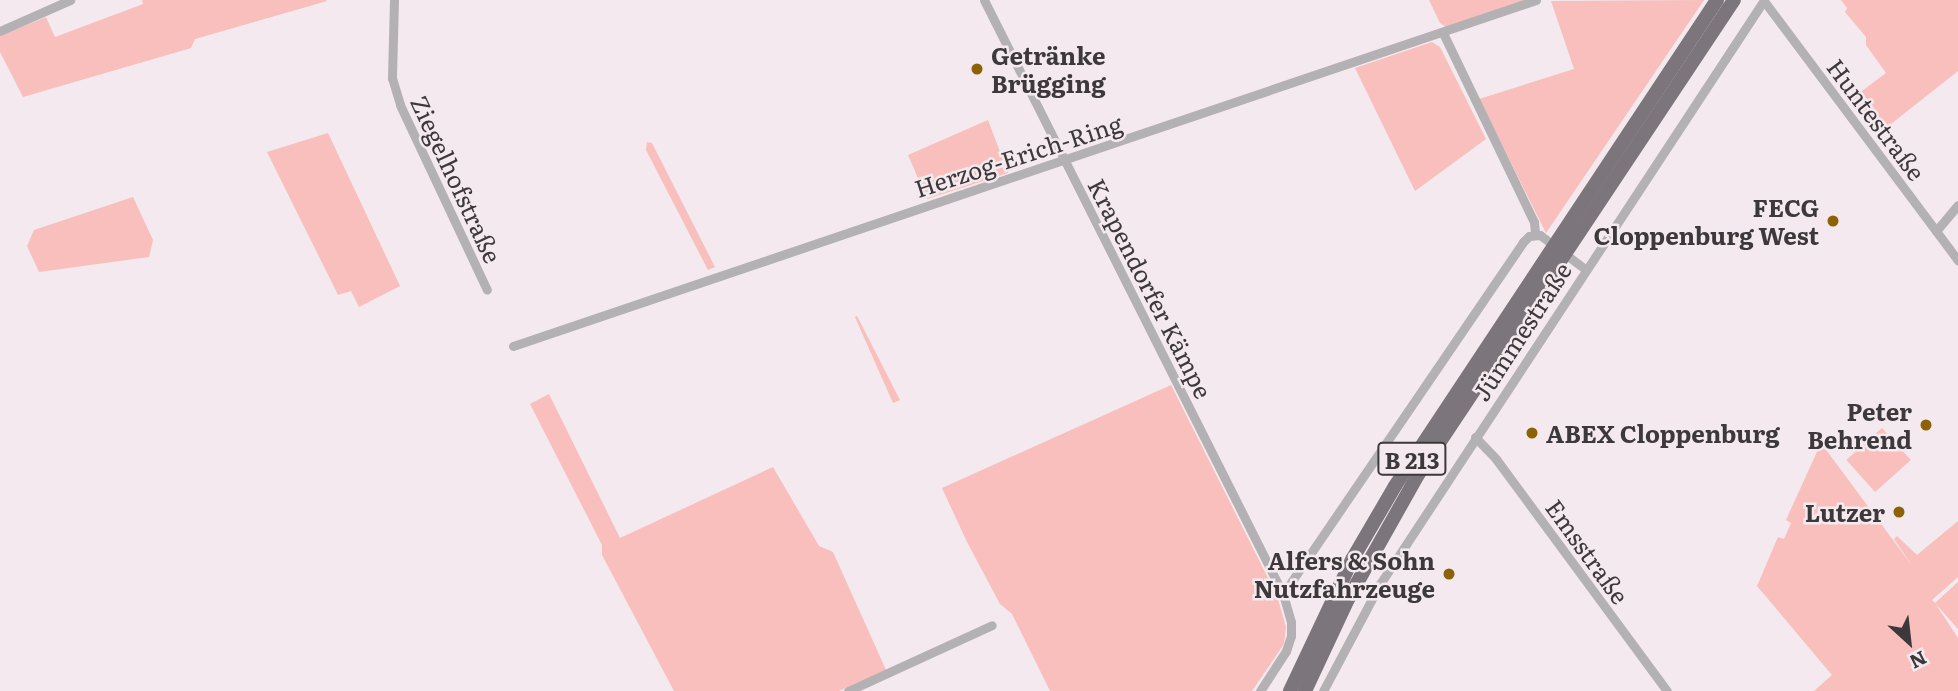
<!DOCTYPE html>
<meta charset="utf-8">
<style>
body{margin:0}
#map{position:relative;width:1958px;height:691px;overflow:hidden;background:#f3e9ee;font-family:Literata,serif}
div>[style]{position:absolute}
.green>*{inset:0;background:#f8bfbc;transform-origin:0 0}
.minor>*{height:9px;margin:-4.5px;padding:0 4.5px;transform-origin:4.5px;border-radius:4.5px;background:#b4b1b4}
.trunk>*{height:14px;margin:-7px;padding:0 7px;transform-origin:7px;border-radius:7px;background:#7c767c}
.dots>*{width:19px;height:19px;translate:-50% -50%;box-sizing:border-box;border:4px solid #f3e9ee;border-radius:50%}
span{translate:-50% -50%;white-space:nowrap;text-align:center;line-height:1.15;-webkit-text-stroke:5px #f3e9ee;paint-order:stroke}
.shield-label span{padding:2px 5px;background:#f3e9ee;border:2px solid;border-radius:5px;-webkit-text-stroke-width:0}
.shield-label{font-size:23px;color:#3d393b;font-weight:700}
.poi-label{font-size:24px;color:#3d393b;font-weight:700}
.left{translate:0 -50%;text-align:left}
.right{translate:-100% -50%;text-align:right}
.street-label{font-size:24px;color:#3d393b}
.north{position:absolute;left:1874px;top:607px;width:70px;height:70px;-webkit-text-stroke:5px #f3e9ee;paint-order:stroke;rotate:153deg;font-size:19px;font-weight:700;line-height:28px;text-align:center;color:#3d393b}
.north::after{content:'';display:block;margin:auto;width:24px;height:32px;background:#3d393b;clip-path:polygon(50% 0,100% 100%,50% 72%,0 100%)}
</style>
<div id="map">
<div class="green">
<div style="clip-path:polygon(142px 0,326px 0,327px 1px,195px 39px,191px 48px,23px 97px,0 52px,0 36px,46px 17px,55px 37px,143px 4px)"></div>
<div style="clip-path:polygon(1429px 0,1524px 0,1446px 27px,1440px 23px)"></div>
<div style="clip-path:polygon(1704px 0,1546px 233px,1479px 99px,1574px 69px,1551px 1px)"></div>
<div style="clip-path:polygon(1841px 0,1958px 0,1958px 71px,1877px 135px,1850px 100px,1886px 73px,1866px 45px,1866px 37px,1845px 12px,1847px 8px)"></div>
<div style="clip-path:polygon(1432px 42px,1440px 47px,1486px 139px,1415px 191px,1355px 68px)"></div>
<div style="clip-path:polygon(988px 120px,1008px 173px,927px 199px,908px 155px)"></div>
<div style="clip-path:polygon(328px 133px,400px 286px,359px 307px,351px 291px,338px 295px,267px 152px)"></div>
<div style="clip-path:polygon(647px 142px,652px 143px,715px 267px,708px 270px,646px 150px)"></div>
<div style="clip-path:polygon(133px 197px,153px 240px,149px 257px,39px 272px,27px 246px,34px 230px)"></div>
<div style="clip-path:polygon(857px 316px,900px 400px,893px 403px,855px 317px)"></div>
<div style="clip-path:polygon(1171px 385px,1277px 596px,1286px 627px,1284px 644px,1252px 691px,1050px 691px,1012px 614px,1000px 604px,967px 542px,942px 488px)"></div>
<div style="clip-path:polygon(549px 394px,620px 538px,773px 467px,819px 546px,833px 552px,886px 670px,839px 691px,674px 691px,602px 555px,602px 545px,530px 404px)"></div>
<div style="left:1882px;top:428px;width:43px;height:48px;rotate:48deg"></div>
<div style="clip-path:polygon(1821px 443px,1913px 567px,1894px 539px,1897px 536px,1917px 555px,1958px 521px,1958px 577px,1932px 600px,1935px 603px,1958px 582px,1958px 629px,1935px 603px,1958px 638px,1958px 691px,1814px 691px,1832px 675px,1757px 586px,1778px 537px,1784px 539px,1791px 523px,1786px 520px)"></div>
</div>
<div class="minor">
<div style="left:394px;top:0;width:78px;rotate:91.5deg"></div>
<div style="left:392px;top:78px;width:28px;rotate:73deg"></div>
<div style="left:400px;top:105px;width:204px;rotate:64.8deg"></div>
<div style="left:984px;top:0;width:665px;rotate:63.28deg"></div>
<div style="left:1764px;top:1px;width:324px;rotate:53.2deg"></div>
<div style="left:0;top:31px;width:77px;rotate:-23.9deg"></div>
<div style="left:1443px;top:33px;width:210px;rotate:64.3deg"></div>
<div style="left:1534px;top:222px;width:12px;rotate:85deg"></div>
<div style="left:1936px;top:231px;width:34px;rotate:-50deg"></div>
<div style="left:513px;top:346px;width:1080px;rotate:-18.69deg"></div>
<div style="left:1475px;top:437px;width:30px;rotate:46deg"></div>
<div style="left:1496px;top:459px;width:288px;rotate:53.6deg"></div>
<div style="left:848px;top:691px;width:158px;rotate:-24.6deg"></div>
<div style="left:1260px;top:691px;width:48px;rotate:-57deg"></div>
<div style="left:1286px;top:651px;width:16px;rotate:-72deg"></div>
<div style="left:1291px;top:636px;width:14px;rotate:-90deg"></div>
<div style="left:1291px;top:622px;width:29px;rotate:-106deg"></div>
<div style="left:1283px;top:594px;width:426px;rotate:-55.7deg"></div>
<div style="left:1523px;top:242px;width:8px;rotate:-45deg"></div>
<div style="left:1529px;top:236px;width:11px;rotate:-5deg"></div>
<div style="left:1540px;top:235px;width:56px;rotate:37.1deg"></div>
<div style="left:1323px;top:691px;width:121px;rotate:-62deg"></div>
<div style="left:1380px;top:584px;width:699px;rotate:-56.67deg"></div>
</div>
<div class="trunk">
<div style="left:1290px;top:691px;width:147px;rotate:-64.7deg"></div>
<div style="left:1353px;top:558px;width:83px;rotate:-59.7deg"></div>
<div style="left:1395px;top:486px;width:583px;rotate:-56.47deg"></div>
<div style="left:1305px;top:691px;width:102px;rotate:-64.9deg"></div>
<div style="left:1348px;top:599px;width:145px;rotate:-60.6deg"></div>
<div style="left:1419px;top:473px;width:568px;rotate:-56.34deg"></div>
</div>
<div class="dots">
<div style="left:977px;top:69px;background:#8d6105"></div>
<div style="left:1833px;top:221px;background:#8d6105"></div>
<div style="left:1926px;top:425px;background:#8d6105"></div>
<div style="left:1532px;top:433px;background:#8d6105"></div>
<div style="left:1899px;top:512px;background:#8d6105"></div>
<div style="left:1449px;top:574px;background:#8d6105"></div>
</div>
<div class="shield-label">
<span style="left:1412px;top:459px">B 213</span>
</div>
<div class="poi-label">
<span class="left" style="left:991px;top:69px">Getränke<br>Brügging</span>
<span class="right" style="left:1819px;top:221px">FECG<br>Cloppenburg West</span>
<span class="right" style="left:1912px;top:425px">Peter<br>Behrend</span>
<span class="left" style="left:1546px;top:433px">ABEX Cloppenburg</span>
<span class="right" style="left:1885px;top:512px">Lutzer</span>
<span class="right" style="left:1435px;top:574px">Alfers &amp; Sohn<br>Nutzfahrzeuge</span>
</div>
<div class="street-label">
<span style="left:1877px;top:119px;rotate:53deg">Huntestraße</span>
<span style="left:1018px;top:155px;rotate:-18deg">Herzog-Erich-Ring</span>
<span style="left:457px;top:179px;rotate:65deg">Ziegelhofstraße</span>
<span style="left:1151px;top:288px;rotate:63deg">Krapendorfer Kämpe</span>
<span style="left:1521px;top:331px;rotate:-57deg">Jümmestraße</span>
<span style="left:1588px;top:551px;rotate:54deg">Emsstraße</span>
</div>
<div class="north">N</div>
</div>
